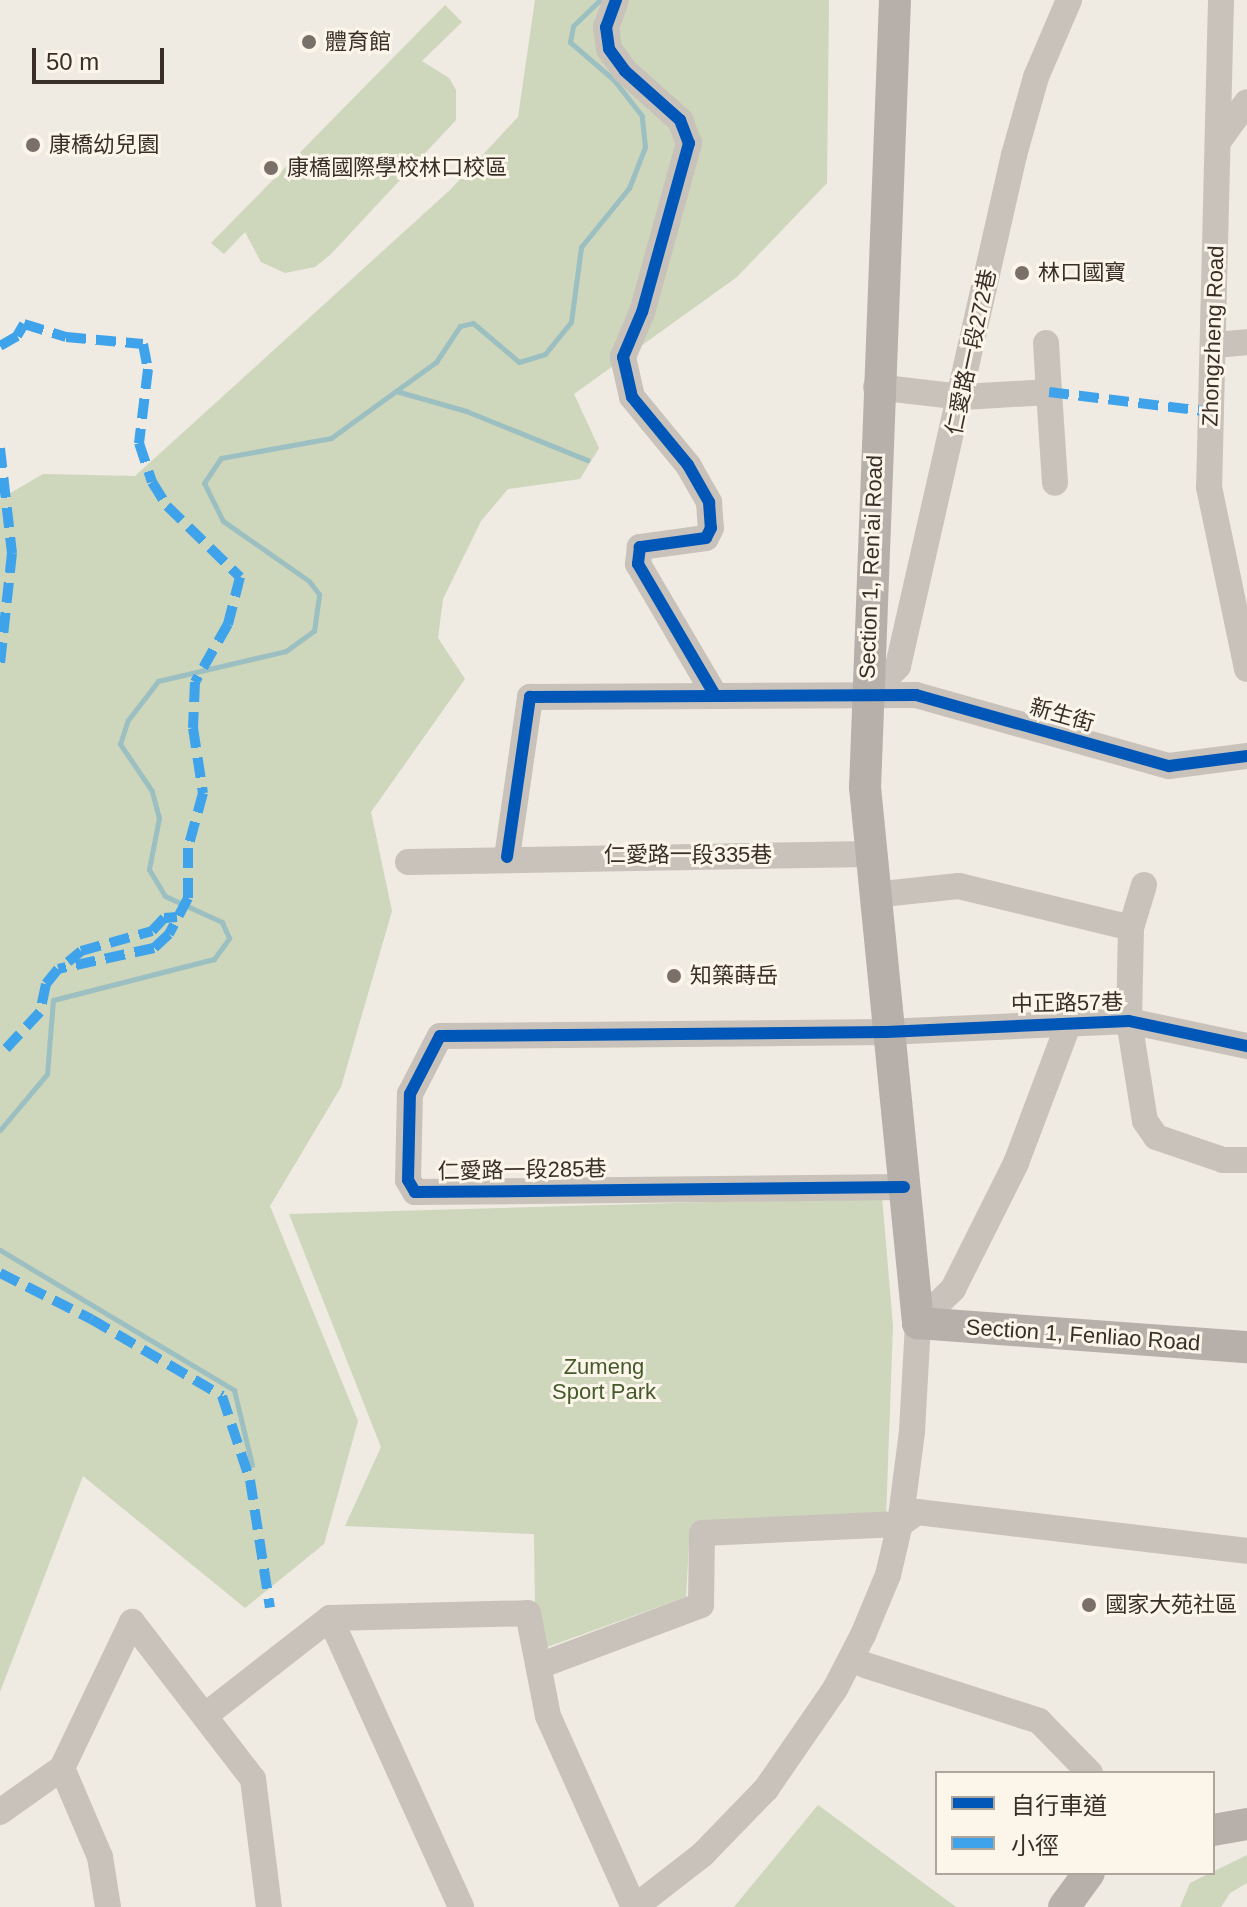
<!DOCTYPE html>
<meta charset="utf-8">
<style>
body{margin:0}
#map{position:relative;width:1247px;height:1907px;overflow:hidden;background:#efeae2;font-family:Arial,"Noto Sans TC",sans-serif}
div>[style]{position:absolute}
.green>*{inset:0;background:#ced6bb}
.stream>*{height:5px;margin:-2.5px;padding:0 2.5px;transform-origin:2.5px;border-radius:2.5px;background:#9cbfc2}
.minor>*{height:26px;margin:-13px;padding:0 13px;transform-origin:13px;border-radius:13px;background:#c8c2bb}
.major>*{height:32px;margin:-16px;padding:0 16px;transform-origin:16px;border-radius:16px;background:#b7b0aa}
.quiet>*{height:10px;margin-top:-5px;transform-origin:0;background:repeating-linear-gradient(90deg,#3fa3eb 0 20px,transparent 0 30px)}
.cycleway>*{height:12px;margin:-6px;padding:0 6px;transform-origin:6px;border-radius:6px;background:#0057b8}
.dots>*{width:22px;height:22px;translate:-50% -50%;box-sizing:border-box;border:4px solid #fbf5ea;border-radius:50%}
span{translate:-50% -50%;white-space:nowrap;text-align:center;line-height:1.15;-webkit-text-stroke:6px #fbf5ea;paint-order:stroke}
.poi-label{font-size:22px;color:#3a2f28}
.left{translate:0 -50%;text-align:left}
.street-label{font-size:22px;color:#3a2f28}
.park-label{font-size:22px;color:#445a2a}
.legend{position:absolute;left:935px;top:1771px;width:280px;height:104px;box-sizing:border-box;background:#fbf5ea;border:2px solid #aea69c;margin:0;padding:10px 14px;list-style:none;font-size:24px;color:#3a2f28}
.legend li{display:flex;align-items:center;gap:16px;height:40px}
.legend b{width:40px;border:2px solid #aea69c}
.scale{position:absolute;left:32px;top:48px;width:132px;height:36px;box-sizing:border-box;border:4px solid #3a2f28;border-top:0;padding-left:10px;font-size:24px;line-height:28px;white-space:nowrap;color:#3a2f28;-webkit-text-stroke:6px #fbf5ea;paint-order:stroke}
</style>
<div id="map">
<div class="green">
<div style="clip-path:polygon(535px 0,829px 0,827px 183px,737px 277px,574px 394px,599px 448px,580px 479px,508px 489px,481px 521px,443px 599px,438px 638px,465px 679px,371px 812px,392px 911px,341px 1087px,270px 1206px,358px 1421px,324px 1544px,245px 1608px,83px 1476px,0 1692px,0 499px,43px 474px,135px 476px,450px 190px,518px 117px)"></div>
<div style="clip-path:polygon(445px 5px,462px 22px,422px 61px,449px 78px,456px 90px,456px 120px,331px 254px,315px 267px,285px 273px,261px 262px,245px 232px,224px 254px,211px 243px)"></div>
<div style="clip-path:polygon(882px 1197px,893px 1326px,886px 1517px,690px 1526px,686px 1597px,547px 1647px,535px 1607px,534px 1534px,345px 1526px,381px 1447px,289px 1214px)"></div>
<div style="clip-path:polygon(818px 1805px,956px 1907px,734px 1907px)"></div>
<div style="clip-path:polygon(1247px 1855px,1247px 1883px,1230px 1893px,1221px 1907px,1180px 1907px,1190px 1883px)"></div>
</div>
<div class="stream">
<div style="left:396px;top:391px;width:73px;rotate:15.9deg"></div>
<div style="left:466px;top:411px;width:131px;rotate:22deg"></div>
<div style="left:0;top:1130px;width:73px;rotate:-50deg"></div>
<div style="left:47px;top:1074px;width:74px;rotate:-85.4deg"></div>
<div style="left:53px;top:1000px;width:166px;rotate:-14.3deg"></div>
<div style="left:214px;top:959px;width:26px;rotate:-54deg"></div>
<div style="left:229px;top:938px;width:17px;rotate:-114deg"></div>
<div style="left:222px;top:922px;width:63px;rotate:-155.5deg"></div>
<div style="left:165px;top:896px;width:31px;rotate:-121deg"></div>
<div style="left:149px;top:869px;width:52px;rotate:-78.9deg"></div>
<div style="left:159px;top:818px;width:28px;rotate:-105deg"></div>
<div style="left:152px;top:791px;width:57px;rotate:-124.2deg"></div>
<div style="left:120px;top:744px;width:25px;rotate:-72deg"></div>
<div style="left:128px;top:720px;width:49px;rotate:-52.4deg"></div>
<div style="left:158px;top:681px;width:131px;rotate:-13.2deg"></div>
<div style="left:286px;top:651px;width:34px;rotate:-36deg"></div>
<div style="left:314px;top:631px;width:37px;rotate:-82deg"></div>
<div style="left:319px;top:594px;width:16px;rotate:-128deg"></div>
<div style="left:309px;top:581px;width:105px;rotate:-145.1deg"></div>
<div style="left:223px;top:521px;width:42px;rotate:-116.6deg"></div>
<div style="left:204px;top:483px;width:30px;rotate:-56deg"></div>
<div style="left:221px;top:458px;width:112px;rotate:-10.3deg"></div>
<div style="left:331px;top:438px;width:130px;rotate:-35.9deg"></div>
<div style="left:436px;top:362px;width:43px;rotate:-56.3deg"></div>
<div style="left:460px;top:326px;width:13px;rotate:-13deg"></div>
<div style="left:473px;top:323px;width:60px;rotate:40.3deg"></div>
<div style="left:519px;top:362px;width:27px;rotate:-17deg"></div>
<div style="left:545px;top:354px;width:41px;rotate:-50.9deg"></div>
<div style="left:571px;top:322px;width:76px;rotate:-82.4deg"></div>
<div style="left:581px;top:247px;width:76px;rotate:-50.9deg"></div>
<div style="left:629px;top:188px;width:44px;rotate:-68.7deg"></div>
<div style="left:645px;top:147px;width:31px;rotate:-96deg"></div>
<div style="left:642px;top:116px;width:46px;rotate:-127.9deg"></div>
<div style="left:614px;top:80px;width:58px;rotate:-139.2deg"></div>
<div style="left:570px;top:42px;width:16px;rotate:-79deg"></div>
<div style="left:573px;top:26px;width:37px;rotate:-44deg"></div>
<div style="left:0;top:1250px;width:273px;rotate:30.9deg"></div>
<div style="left:234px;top:1390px;width:77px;rotate:76.5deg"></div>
</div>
<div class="minor">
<div style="left:616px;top:0;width:29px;rotate:110deg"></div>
<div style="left:606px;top:27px;width:22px;rotate:82deg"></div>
<div style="left:609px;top:49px;width:27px;rotate:54deg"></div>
<div style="left:625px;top:71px;width:74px;rotate:41.7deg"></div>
<div style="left:680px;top:120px;width:25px;rotate:69deg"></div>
<div style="left:689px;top:143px;width:175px;rotate:105.5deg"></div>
<div style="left:642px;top:312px;width:49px;rotate:112.9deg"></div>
<div style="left:623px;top:357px;width:41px;rotate:77.3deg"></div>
<div style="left:632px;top:397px;width:88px;rotate:50.5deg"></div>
<div style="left:688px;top:465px;width:43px;rotate:60.4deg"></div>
<div style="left:709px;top:502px;width:26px;rotate:86deg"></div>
<div style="left:711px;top:528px;width:11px;rotate:117deg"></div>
<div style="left:706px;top:538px;width:67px;rotate:172.2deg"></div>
<div style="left:640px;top:547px;width:17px;rotate:97deg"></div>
<div style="left:638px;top:564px;width:152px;rotate:59.6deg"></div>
<div style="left:1221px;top:0;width:487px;rotate:91.4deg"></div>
<div style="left:1209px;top:487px;width:186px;rotate:78.2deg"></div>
<div style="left:1218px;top:142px;width:49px;rotate:-54.1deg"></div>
<div style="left:1215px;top:345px;width:32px;rotate:-5deg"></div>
<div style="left:876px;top:387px;width:88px;rotate:6.6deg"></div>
<div style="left:963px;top:397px;width:86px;rotate:-3.3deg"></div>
<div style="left:1049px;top:392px;width:49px;rotate:-93.5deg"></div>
<div style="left:1049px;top:392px;width:91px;rotate:86.2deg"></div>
<div style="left:868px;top:697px;width:43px;rotate:-45.9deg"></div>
<div style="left:898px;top:666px;width:524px;rotate:-77.21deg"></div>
<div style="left:1014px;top:155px;width:81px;rotate:-74.2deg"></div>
<div style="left:1036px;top:77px;width:84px;rotate:-66.8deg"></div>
<div style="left:507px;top:857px;width:162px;rotate:-81.8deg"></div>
<div style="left:530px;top:697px;width:386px;rotate:-0.3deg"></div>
<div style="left:916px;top:695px;width:263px;rotate:15.7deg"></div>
<div style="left:1169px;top:766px;width:79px;rotate:-7.3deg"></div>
<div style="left:408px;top:862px;width:462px;rotate:-1deg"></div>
<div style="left:873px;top:895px;width:86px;rotate:-6deg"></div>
<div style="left:959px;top:886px;width:177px;rotate:13.7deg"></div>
<div style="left:1131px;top:928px;width:45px;rotate:-73.2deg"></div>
<div style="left:1131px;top:928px;width:93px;rotate:91.2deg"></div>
<div style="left:1129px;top:1021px;width:101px;rotate:80.9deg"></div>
<div style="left:1145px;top:1121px;width:19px;rotate:55deg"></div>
<div style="left:1156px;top:1137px;width:71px;rotate:18.9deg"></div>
<div style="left:1223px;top:1160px;width:24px"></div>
<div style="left:904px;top:1187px;width:489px;rotate:179.4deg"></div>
<div style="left:415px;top:1192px;width:14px;rotate:-120deg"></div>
<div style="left:408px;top:1180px;width:86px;rotate:-88.7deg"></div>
<div style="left:410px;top:1094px;width:65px;rotate:-62.7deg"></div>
<div style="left:440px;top:1036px;width:446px;rotate:-0.5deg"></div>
<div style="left:886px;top:1032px;width:243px;rotate:-2.6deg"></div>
<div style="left:1129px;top:1021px;width:121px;rotate:12deg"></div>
<div style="left:918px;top:1323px;width:49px;rotate:-44.2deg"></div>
<div style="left:953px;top:1289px;width:141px;rotate:-63.4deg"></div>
<div style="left:1016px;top:1163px;width:153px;rotate:-69.3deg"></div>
<div style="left:330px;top:1618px;width:317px;rotate:65.6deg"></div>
<div style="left:865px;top:1665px;width:183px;rotate:17.8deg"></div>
<div style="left:1039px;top:1721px;width:73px;rotate:45.6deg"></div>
<div style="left:539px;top:1666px;width:173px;rotate:-20.6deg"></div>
<div style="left:701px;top:1605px;width:72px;rotate:-89.2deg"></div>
<div style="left:702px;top:1533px;width:198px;rotate:-2.6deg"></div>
<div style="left:900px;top:1524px;width:21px;rotate:-35deg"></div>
<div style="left:917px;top:1512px;width:332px;rotate:6.7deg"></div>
<div style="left:207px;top:1714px;width:156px;rotate:-38deg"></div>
<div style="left:330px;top:1618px;width:198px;rotate:-1.4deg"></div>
<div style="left:528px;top:1613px;width:105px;rotate:79deg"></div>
<div style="left:548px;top:1716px;width:209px;rotate:65.8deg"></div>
<div style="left:0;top:1812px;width:76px;rotate:-35.4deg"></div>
<div style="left:108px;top:1907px;width:51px;rotate:-99.1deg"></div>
<div style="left:100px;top:1857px;width:97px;rotate:-113.1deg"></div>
<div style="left:62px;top:1768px;width:162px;rotate:-64.4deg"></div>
<div style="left:132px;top:1622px;width:198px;rotate:52.4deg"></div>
<div style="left:253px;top:1779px;width:129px;rotate:82.9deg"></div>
<div style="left:635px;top:1907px;width:86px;rotate:-37.9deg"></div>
<div style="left:703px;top:1854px;width:91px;rotate:-45.9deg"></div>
<div style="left:766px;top:1789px;width:121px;rotate:-55.4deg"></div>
<div style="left:835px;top:1689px;width:61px;rotate:-62.6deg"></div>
<div style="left:863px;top:1635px;width:65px;rotate:-67.4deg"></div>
<div style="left:888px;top:1575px;width:52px;rotate:-76.8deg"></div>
<div style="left:900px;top:1524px;width:94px;rotate:-82.6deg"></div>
<div style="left:912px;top:1431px;width:108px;rotate:-86.8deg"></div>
</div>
<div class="major">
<div style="left:895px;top:0;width:788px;rotate:92.18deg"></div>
<div style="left:865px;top:787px;width:539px;rotate:84.35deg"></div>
<div style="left:918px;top:1323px;width:330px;rotate:4.2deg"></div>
<div style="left:1213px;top:1830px;width:35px;rotate:-10deg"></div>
<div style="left:1064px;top:1907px;width:42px;rotate:-53.7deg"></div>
</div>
<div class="quiet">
<div style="left:0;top:346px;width:20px;rotate:-30deg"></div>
<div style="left:17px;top:336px;width:14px;rotate:-60deg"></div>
<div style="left:24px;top:324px;width:44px;rotate:17.2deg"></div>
<div style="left:66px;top:337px;width:77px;rotate:5.2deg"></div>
<div style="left:143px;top:344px;width:25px;rotate:79deg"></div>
<div style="left:148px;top:369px;width:75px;rotate:96.9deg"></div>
<div style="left:139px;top:443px;width:41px;rotate:71.6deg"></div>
<div style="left:152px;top:482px;width:28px;rotate:58deg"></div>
<div style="left:167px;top:506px;width:102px;rotate:44.2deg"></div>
<div style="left:240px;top:577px;width:49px;rotate:104.3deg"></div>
<div style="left:228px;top:624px;width:67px;rotate:119.6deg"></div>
<div style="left:195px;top:682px;width:46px;rotate:92.5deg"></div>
<div style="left:193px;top:728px;width:66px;rotate:81.3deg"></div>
<div style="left:203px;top:793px;width:57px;rotate:105.3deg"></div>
<div style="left:188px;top:848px;width:50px;rotate:90deg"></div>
<div style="left:188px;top:898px;width:41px;rotate:117.8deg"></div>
<div style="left:169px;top:934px;width:21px;rotate:137deg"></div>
<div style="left:154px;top:948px;width:98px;rotate:167.7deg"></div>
<div style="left:58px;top:969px;width:19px;rotate:129deg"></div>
<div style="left:46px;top:984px;width:29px;rotate:102deg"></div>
<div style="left:40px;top:1012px;width:59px;rotate:132.9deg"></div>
<div style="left:1049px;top:392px;width:163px;rotate:7deg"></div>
<div style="left:0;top:448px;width:106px;rotate:83.5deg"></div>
<div style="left:12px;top:553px;width:112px;rotate:96.2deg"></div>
<div style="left:68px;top:962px;width:17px;rotate:-40deg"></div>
<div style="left:81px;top:951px;width:74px;rotate:-15.7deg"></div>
<div style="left:152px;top:931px;width:18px;rotate:-47deg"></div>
<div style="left:164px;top:918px;width:13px;rotate:-4deg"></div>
<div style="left:0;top:1273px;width:102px;rotate:26.8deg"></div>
<div style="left:91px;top:1319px;width:152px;rotate:30.4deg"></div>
<div style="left:222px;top:1396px;width:89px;rotate:71.6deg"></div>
<div style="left:250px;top:1480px;width:129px;rotate:81.1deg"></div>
</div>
<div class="cycleway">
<div style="left:616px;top:0;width:29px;rotate:110deg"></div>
<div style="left:606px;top:27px;width:22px;rotate:82deg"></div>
<div style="left:609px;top:49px;width:27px;rotate:54deg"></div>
<div style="left:625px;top:71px;width:74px;rotate:41.7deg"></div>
<div style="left:680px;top:120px;width:25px;rotate:69deg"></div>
<div style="left:689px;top:143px;width:175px;rotate:105.5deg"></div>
<div style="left:642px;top:312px;width:49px;rotate:112.9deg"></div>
<div style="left:623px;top:357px;width:41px;rotate:77.3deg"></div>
<div style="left:632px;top:397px;width:88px;rotate:50.5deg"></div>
<div style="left:688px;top:465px;width:43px;rotate:60.4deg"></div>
<div style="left:709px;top:502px;width:26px;rotate:86deg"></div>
<div style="left:711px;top:528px;width:11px;rotate:117deg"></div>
<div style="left:706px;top:538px;width:67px;rotate:172.2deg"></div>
<div style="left:640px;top:547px;width:17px;rotate:97deg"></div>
<div style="left:638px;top:564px;width:152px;rotate:59.6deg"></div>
<div style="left:507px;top:857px;width:162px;rotate:-81.8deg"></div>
<div style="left:530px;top:697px;width:386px;rotate:-0.3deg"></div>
<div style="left:916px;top:695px;width:263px;rotate:15.7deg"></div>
<div style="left:1169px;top:766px;width:79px;rotate:-7.3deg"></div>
<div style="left:904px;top:1187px;width:489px;rotate:179.4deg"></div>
<div style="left:415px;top:1192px;width:14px;rotate:-120deg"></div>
<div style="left:408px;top:1180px;width:86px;rotate:-88.7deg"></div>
<div style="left:410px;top:1094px;width:65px;rotate:-62.7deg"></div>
<div style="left:440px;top:1036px;width:446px;rotate:-0.5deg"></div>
<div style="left:886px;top:1032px;width:243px;rotate:-2.6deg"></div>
<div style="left:1129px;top:1021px;width:121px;rotate:12deg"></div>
</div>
<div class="dots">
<div style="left:309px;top:42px;background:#797069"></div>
<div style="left:33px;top:145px;background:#797069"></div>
<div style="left:271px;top:168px;background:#797069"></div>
<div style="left:1022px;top:273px;background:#797069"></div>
<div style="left:674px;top:976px;background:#797069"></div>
<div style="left:1089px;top:1605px;background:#797069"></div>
</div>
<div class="poi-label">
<span class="left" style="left:325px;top:42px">體育館</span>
<span class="left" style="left:49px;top:145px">康橋幼兒園</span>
<span class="left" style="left:287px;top:168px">康橋國際學校林口校區</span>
<span class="left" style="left:1038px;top:273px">林口國寶</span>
<span class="left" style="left:690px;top:976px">知築蒔岳</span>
<span class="left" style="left:1105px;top:1605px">國家大苑社區</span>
</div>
<div class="street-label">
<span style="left:1213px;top:336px;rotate:-88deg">Zhongzheng Road</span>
<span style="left:971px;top:352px;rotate:-78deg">仁愛路一段272巷</span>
<span style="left:871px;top:567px;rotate:-88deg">Section 1, Ren'ai Road</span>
<span style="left:1062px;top:715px;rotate:16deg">新生街</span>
<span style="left:688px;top:855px">仁愛路一段335巷</span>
<span style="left:1067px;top:1003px;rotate:-1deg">中正路57巷</span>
<span style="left:522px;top:1170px;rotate:-1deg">仁愛路一段285巷</span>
<span style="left:1083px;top:1335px;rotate:4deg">Section 1, Fenliao Road</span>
</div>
<div class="park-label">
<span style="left:604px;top:1379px">Zumeng<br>Sport Park</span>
</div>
<ul class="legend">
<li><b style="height:10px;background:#0057b8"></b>自行車道</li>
<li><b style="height:10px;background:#3fa3eb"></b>小徑</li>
</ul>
<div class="scale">50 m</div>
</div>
